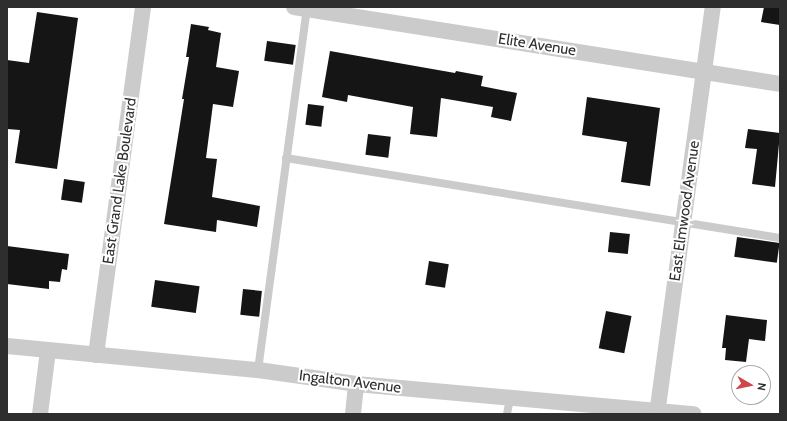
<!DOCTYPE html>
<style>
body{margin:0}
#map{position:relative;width:787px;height:421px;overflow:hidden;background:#fff;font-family:Cabin,sans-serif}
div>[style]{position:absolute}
.building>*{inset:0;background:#151515;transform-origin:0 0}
.service>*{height:8px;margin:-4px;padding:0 4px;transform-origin:4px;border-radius:4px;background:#cbcbcb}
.minor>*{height:16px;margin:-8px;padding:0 8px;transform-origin:8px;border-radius:8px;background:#cbcbcb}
span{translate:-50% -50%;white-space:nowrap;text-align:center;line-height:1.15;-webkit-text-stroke:4px #fff;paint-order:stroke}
.street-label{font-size:15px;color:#2e2e2e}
.frame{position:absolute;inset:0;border:8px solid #2e2e2e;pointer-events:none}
.north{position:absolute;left:731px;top:365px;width:40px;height:40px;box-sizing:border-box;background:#fff;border:1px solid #ababab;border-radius:50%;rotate:99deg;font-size:11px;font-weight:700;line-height:16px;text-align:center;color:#2e2e2e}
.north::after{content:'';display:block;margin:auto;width:14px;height:18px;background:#cf474c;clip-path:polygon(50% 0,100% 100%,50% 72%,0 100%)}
</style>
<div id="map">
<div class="building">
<div style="clip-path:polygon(764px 7px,780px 7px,780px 25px,761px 22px)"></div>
<div style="clip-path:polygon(37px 12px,78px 18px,57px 169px,15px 163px,20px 130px,7px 129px,7px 60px,29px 63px)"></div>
<div style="clip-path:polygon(191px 24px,209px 27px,208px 30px,221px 33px,216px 67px,239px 71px,233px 107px,213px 104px,206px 158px,217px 159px,212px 197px,260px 206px,257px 227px,217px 220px,216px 232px,164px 224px,184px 99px,182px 99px,189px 57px,186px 57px)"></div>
<div style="left:267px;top:41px;width:29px;height:20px;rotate:8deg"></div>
<div style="clip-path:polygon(330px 51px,455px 73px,456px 71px,483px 76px,481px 86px,517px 93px,511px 121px,491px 117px,493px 107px,441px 98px,437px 137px,410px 134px,413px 107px,348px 95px,347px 102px,322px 97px)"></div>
<div style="clip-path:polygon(587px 97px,660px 108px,650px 186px,621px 182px,627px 142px,582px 135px)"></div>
<div style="left:308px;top:104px;width:16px;height:21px;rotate:7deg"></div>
<div style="clip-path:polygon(748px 129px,780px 133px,775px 187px,752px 184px,757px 149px,745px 148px)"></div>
<div style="left:368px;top:134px;width:23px;height:21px;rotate:7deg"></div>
<div style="left:64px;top:179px;width:21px;height:21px;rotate:8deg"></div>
<div style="left:610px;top:232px;width:20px;height:20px;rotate:6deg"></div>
<div style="left:737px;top:237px;width:43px;height:20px;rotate:8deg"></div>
<div style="clip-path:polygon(7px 246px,69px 254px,67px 270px,62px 269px,60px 282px,49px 281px,49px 289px,7px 284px)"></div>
<div style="left:429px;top:261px;width:20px;height:24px;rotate:9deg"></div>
<div style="left:155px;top:280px;width:45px;height:27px;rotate:8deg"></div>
<div style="left:243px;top:289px;width:19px;height:26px;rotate:6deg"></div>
<div style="left:606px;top:311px;width:26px;height:38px;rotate:11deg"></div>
<div style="clip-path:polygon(726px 315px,767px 320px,765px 341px,749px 339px,746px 362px,725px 360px,726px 348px,722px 348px)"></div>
</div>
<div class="service">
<div style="left:286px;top:158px;width:500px;rotate:9.2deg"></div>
<div style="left:258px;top:370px;width:365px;rotate:-82.3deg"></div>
<div style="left:507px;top:414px;width:16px;rotate:-79deg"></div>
</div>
<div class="minor">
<div style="left:294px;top:7px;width:492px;rotate:9deg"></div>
<div style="left:7px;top:346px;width:252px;rotate:5.5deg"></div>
<div style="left:258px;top:370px;width:99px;rotate:8.1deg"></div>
<div style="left:356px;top:384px;width:339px;rotate:5.1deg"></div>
<div style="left:96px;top:355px;width:351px;rotate:-82.3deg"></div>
<div style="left:40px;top:414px;width:64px;rotate:-82.8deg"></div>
<div style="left:353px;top:414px;width:30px;rotate:-84deg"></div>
<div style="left:657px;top:414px;width:411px;rotate:-82.2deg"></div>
</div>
<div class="street-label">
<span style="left:537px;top:45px;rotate:9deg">Elite Avenue</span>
<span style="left:120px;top:181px;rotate:-82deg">East Grand Lake Boulevard</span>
<span style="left:685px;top:211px;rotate:-82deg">East Elmwood Avenue</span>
<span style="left:350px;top:382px;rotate:7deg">Ingalton Avenue</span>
</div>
<div class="frame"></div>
<div class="north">N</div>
</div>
